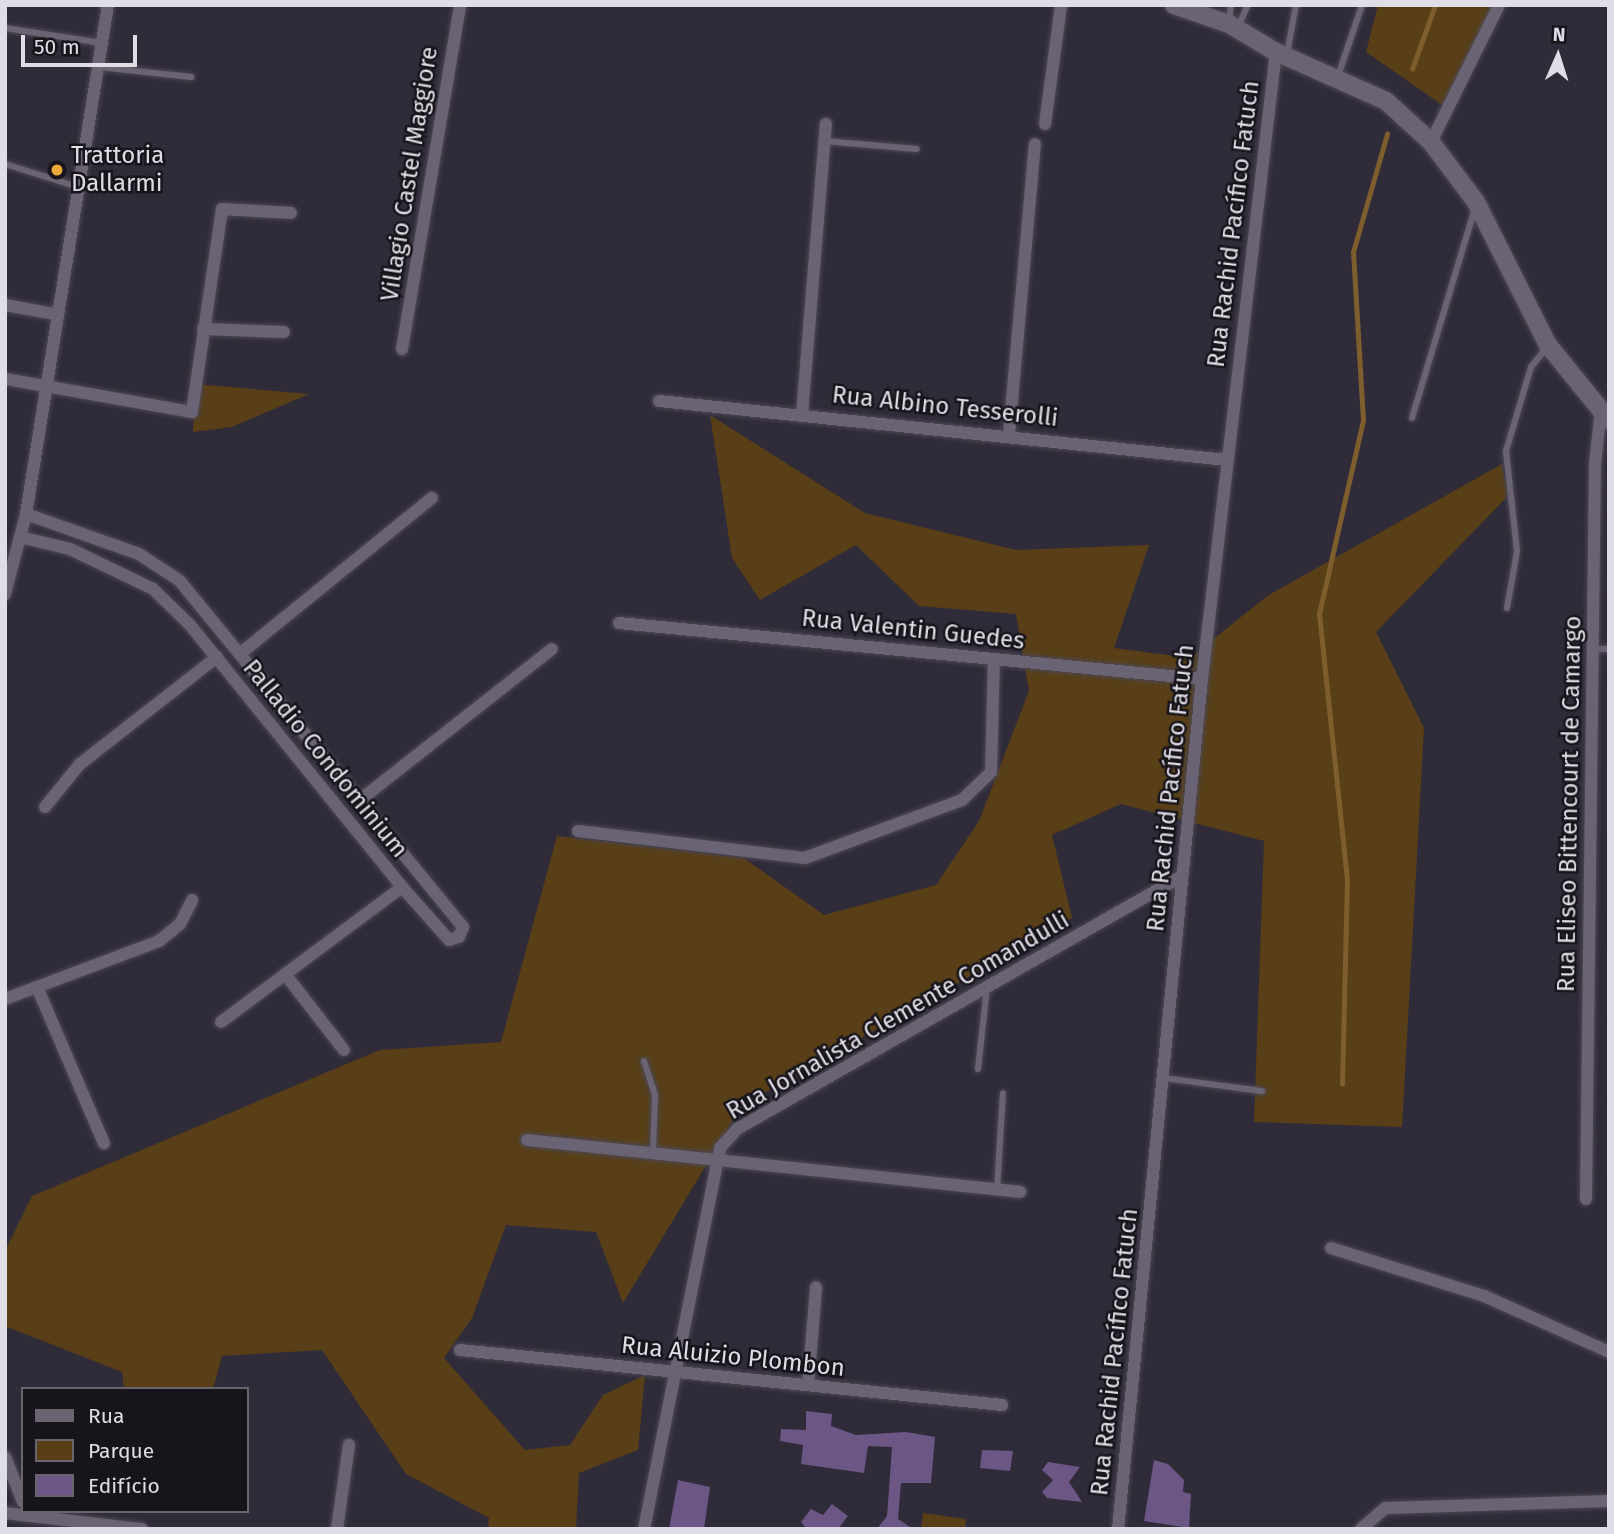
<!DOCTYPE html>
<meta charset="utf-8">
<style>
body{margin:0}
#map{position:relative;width:1614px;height:1534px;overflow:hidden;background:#302b39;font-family:"Fira Sans",sans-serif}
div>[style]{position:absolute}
.green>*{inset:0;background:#583f17}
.stream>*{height:4.5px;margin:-2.25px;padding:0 2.25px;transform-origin:2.25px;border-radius:2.25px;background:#7e5e2c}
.building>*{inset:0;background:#6b5686}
.roads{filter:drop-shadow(0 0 2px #4c4854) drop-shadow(0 0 2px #4c4854)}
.lane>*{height:6px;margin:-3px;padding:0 3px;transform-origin:3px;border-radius:3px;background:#696373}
.street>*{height:12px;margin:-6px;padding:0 6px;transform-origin:6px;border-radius:6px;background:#696373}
.secondary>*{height:18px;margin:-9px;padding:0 9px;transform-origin:9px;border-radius:9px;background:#696373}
.dots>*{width:19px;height:19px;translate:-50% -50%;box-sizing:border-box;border:4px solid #17151b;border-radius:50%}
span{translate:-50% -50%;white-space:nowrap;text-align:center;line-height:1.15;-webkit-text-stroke:5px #17151b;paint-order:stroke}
.poi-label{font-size:24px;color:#e1dde7}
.left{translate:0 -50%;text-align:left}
.street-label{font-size:24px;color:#e1dde7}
.frame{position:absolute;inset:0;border:7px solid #e1dde7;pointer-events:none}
.legend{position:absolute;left:21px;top:1387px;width:228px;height:126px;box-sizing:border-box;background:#17151b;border:2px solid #68656d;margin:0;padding:9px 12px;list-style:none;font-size:21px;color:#e1dde7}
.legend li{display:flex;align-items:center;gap:14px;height:35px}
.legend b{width:35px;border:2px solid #68656d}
.north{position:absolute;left:1523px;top:21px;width:70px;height:70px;-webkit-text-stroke:5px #17151b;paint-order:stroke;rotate:3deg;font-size:19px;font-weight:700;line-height:28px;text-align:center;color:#e1dde7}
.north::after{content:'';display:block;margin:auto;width:24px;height:32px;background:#e1dde7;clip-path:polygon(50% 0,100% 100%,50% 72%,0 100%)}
.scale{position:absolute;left:21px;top:35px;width:116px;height:32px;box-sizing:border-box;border:4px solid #e1dde7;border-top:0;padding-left:9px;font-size:21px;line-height:24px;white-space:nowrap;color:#e1dde7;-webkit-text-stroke:5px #17151b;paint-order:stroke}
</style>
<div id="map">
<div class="green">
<div style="clip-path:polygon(1378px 5px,1494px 5px,1448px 109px,1366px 52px)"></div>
<div style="clip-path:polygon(195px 384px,309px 394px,232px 427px,193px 432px)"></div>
<div style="clip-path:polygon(710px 415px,865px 513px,1016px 550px,1149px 545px,1114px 648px,1190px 658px,1267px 596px,1502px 464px,1508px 496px,1376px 632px,1424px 728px,1402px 1127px,1254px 1122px,1264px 841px,1121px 804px,1052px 835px,1072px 918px,742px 1106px,623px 1303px,596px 1232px,506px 1225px,472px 1318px,444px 1358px,525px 1450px,570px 1445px,603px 1395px,645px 1375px,638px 1450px,579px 1473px,576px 1529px,488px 1529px,489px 1518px,406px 1474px,322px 1350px,222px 1356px,213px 1389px,124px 1389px,122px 1372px,5px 1326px,5px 1251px,32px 1196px,380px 1050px,501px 1042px,557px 836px,744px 858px,824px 915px,936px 885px,979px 821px,1029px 691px,1016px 614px,919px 606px,856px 545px,760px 600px,732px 558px)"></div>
<div style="clip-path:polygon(923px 1513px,966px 1519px,965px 1529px,921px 1529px)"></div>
</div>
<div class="stream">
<div style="left:1412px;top:69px;width:68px;rotate:-70.2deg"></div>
<div style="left:1342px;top:1084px;width:204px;rotate:-88.6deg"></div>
<div style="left:1347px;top:880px;width:267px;rotate:-96deg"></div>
<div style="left:1319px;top:614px;width:199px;rotate:-77.2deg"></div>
<div style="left:1363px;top:420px;width:168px;rotate:-93.4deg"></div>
<div style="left:1353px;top:252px;width:123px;rotate:-73.9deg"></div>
</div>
<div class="building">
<div style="clip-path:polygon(806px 1411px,832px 1414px,831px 1426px,856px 1435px,906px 1432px,935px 1437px,931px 1483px,901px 1483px,898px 1519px,913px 1529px,877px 1529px,887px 1516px,892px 1447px,868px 1446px,864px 1473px,801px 1464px,803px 1445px,780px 1441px,781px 1429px,806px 1430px)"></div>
<div style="clip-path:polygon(982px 1450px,1013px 1451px,1010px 1471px,980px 1468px)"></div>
<div style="clip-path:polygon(1154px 1460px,1168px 1464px,1184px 1480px,1183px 1492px,1191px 1494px,1189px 1528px,1144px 1521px)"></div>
<div style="clip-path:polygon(1048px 1462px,1080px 1467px,1069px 1482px,1082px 1502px,1047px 1498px,1042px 1492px,1053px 1480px,1042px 1470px)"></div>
<div style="clip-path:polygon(678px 1480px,710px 1487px,704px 1529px,669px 1529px)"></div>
<div style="clip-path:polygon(832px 1504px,848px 1516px,838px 1529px,807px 1529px,801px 1522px,811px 1509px,823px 1515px)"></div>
</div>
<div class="roads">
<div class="lane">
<div style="left:1229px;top:21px;width:16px;rotate:-83deg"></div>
<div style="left:1238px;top:27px;width:24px;rotate:-66deg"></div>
<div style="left:5px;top:28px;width:98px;rotate:8.8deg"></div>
<div style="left:1287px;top:54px;width:50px;rotate:-79.6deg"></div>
<div style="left:99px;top:67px;width:93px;rotate:6.2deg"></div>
<div style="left:1338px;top:76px;width:75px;rotate:-71.3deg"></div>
<div style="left:824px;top:141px;width:93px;rotate:4.9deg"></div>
<div style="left:5px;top:164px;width:77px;rotate:17.5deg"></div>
<div style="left:1412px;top:418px;width:219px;rotate:-73.3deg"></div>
<div style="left:1507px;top:608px;width:58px;rotate:-80deg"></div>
<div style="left:1517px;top:551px;width:101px;rotate:-96.3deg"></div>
<div style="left:1506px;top:451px;width:88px;rotate:-73.4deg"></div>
<div style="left:1531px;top:367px;width:26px;rotate:-51deg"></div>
<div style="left:1593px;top:649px;width:16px"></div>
<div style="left:644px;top:1061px;width:36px;rotate:72deg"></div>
<div style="left:655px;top:1095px;width:58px;rotate:92deg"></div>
<div style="left:978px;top:1069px;width:81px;rotate:-83.7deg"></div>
<div style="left:1164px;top:1078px;width:99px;rotate:7.6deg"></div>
<div style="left:997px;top:1190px;width:97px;rotate:-86.5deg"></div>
</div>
<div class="street">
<div style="left:1045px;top:124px;width:120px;rotate:-82.3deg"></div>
<div style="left:1431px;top:142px;width:153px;rotate:-63.6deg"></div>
<div style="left:5px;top:305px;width:51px;rotate:10.2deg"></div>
<div style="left:203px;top:329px;width:81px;rotate:2.1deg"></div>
<div style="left:402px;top:349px;width:349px;rotate:-80.4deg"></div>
<div style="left:5px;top:379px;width:190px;rotate:10deg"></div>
<div style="left:192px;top:412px;width:205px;rotate:-81.6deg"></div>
<div style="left:222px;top:209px;width:69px;rotate:3.3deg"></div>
<div style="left:659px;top:401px;width:571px;rotate:5.93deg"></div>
<div style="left:802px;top:414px;width:291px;rotate:-85.3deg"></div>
<div style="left:1009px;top:434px;width:291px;rotate:-84.9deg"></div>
<div style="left:20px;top:537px;width:51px;rotate:13.5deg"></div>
<div style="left:70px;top:549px;width:92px;rotate:25.7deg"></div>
<div style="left:153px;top:589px;width:52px;rotate:44.2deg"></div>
<div style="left:190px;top:625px;width:337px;rotate:51deg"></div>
<div style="left:402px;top:887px;width:71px;rotate:48.4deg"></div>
<div style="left:449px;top:940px;width:10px;rotate:-17deg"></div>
<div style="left:459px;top:937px;width:11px;rotate:-68deg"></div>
<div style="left:463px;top:927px;width:447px;rotate:-129.3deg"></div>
<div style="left:180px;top:581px;width:49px;rotate:-146.6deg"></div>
<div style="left:139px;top:554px;width:120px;rotate:-160.5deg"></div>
<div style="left:5px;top:594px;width:83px;rotate:-75.3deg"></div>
<div style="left:26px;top:514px;width:516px;rotate:-80.85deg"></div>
<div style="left:619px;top:623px;width:586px;rotate:5.49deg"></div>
<div style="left:241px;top:653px;width:246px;rotate:-39.1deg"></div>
<div style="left:360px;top:800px;width:244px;rotate:-38.2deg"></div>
<div style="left:45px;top:807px;width:55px;rotate:-50.9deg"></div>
<div style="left:80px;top:764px;width:174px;rotate:-38deg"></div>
<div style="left:578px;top:831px;width:229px;rotate:6.8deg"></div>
<div style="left:805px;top:858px;width:167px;rotate:-20.3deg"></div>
<div style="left:962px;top:800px;width:40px;rotate:-44deg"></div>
<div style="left:991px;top:772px;width:112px;rotate:-88.5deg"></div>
<div style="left:285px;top:974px;width:96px;rotate:52.2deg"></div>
<div style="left:37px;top:987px;width:170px;rotate:66.8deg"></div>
<div style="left:5px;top:999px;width:165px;rotate:-20.6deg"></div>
<div style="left:159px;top:941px;width:27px;rotate:-39deg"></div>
<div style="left:180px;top:924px;width:27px;rotate:-63deg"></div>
<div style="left:221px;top:1022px;width:226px;rotate:-36.7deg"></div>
<div style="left:527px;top:1140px;width:496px;rotate:6deg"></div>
<div style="left:1586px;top:1199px;width:735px;rotate:-89.3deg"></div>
<div style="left:1595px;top:464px;width:54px;rotate:-83.7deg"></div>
<div style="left:1331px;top:1248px;width:160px;rotate:17.4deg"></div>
<div style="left:1484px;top:1296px;width:137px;rotate:24.1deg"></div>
<div style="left:460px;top:1350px;width:545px;rotate:5.79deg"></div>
<div style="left:808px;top:1385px;width:98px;rotate:-85.3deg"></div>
<div style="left:5px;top:1457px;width:48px;rotate:68.2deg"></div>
<div style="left:5px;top:1513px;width:138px;rotate:6.7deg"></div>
<div style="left:337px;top:1529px;width:85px;rotate:-81.9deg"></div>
<div style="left:644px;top:1529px;width:389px;rotate:-78.7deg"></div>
<div style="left:720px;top:1148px;width:25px;rotate:-48deg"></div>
<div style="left:737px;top:1129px;width:512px;rotate:-29.62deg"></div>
<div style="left:1118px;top:1529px;width:854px;rotate:-84.36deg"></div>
<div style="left:1202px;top:679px;width:631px;rotate:-83.27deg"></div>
<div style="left:1361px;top:1529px;width:32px;rotate:-41deg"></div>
<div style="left:1385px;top:1508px;width:224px;rotate:-1.8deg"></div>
</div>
<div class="secondary">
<div style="left:1174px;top:5px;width:58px;rotate:19.1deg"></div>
<div style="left:1229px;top:24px;width:55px;rotate:30.8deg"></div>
<div style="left:1276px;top:52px;width:120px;rotate:24deg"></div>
<div style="left:1386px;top:101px;width:61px;rotate:42.3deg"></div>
<div style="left:1431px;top:142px;width:75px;rotate:53.1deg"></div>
<div style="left:1476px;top:202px;width:160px;rotate:63.3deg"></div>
<div style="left:1548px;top:345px;width:97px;rotate:50.9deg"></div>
</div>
</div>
<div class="dots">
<div style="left:57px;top:170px;background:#eba939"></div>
</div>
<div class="poi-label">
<span class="left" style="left:71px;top:170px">Trattoria<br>Dallarmi</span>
</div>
<div class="street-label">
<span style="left:410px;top:174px;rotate:-81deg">Villagio Castel Maggiore</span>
<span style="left:1234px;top:224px;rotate:-83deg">Rua Rachid Pacífico Fatuch</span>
<span style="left:945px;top:407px;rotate:6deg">Rua Albino Tesserolli</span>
<span style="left:913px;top:630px;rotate:6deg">Rua Valentin Guedes</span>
<span style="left:325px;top:759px;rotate:51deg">Palladio Condominium</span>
<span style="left:1171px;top:788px;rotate:-84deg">Rua Rachid Pacífico Fatuch</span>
<span style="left:1570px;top:804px;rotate:-89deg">Rua Eliseo Bittencourt de Camargo</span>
<span style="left:898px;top:1016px;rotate:-30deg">Rua Jornalista Clemente Comandulli</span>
<span style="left:1115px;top:1352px;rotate:-84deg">Rua Rachid Pacífico Fatuch</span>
<span style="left:733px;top:1357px;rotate:6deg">Rua Aluizio Plombon</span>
</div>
<div class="frame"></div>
<ul class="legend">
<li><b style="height:9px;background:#696373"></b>Rua</li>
<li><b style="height:19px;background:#583f17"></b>Parque</li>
<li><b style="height:19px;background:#6b5686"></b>Edifício</li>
</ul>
<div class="north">N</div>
<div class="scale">50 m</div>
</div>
